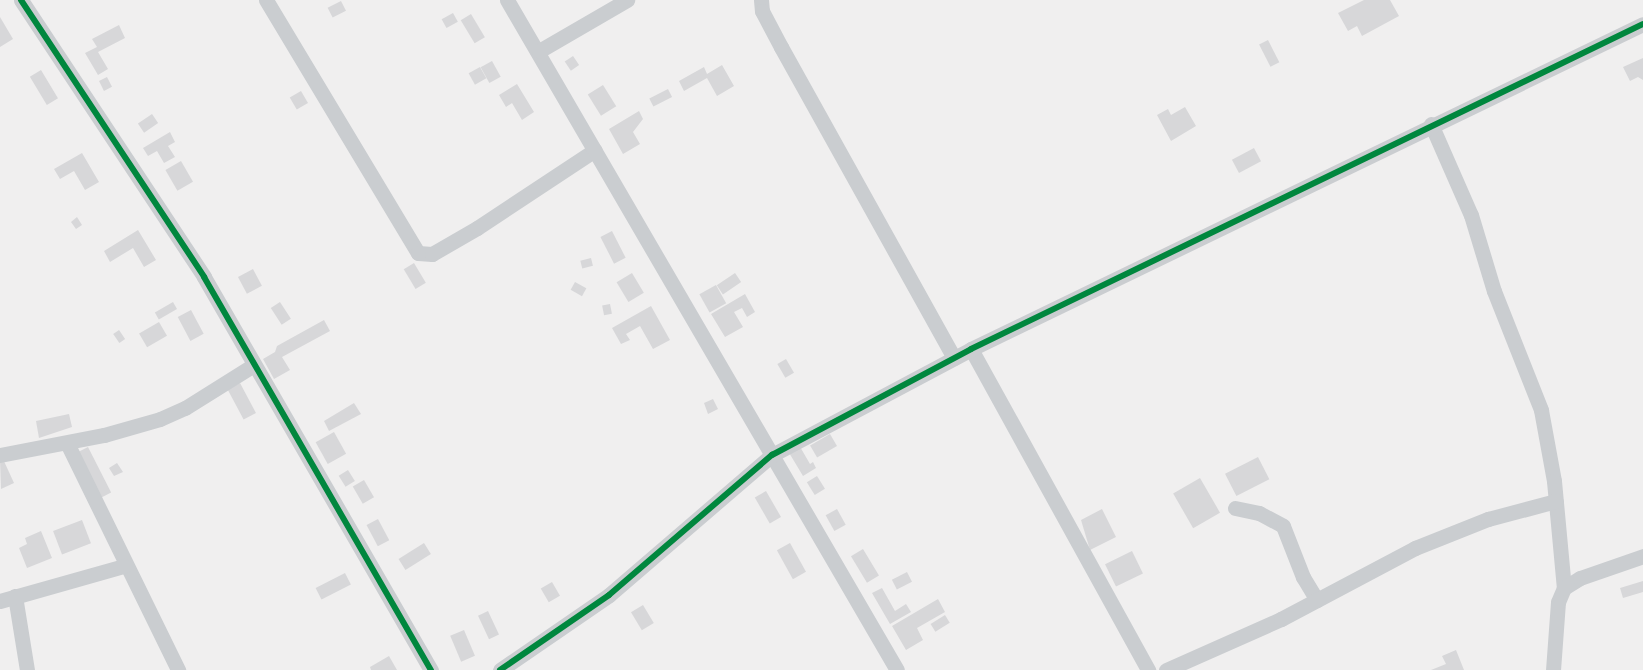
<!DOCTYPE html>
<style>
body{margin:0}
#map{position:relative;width:1643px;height:670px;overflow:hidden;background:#f0efef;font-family:Quicksand,sans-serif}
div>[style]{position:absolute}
.building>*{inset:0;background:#d7d7d9;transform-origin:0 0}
.minor>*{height:15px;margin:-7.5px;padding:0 7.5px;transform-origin:7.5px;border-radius:7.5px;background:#cacdd0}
.cycleway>*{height:6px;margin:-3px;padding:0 3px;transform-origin:3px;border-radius:3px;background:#00873e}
span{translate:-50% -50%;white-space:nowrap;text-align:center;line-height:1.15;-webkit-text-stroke:4.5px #fff;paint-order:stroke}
</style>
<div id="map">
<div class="building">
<div style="clip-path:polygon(1364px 0,1390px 0,1399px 16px,1362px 36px,1357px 26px,1348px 31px,1338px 13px)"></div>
<div style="left:341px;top:1px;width:11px;height:15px;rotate:63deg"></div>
<div style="left:453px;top:13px;width:10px;height:13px;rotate:61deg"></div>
<div style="left:471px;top:14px;width:27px;height:12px;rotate:59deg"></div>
<div style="clip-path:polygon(0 17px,13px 39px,0 47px)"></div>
<div style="clip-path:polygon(119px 25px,125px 38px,98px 52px,108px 69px,98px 75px,85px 53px,97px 47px,92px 39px)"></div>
<div style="left:1268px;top:40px;width:25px;height:10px;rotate:63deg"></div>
<div style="left:573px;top:56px;width:11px;height:10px;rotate:56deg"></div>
<div style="clip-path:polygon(1643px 58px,1643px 80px,1638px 77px,1630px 81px,1623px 67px)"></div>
<div style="left:492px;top:61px;width:18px;height:13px;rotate:61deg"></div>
<div style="clip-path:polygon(722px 65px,734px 86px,717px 96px,707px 78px,684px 91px,679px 81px,704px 67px,707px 74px)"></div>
<div style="left:480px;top:67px;width:13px;height:13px;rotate:61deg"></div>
<div style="left:41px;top:70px;width:33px;height:13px;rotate:59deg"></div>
<div style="left:107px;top:77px;width:11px;height:9px;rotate:63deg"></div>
<div style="clip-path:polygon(517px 84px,534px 112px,522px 120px,512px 103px,506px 107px,499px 95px)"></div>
<div style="left:603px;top:85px;width:25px;height:18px;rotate:58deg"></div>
<div style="left:668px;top:89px;width:9px;height:21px;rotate:63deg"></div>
<div style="left:301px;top:91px;width:14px;height:13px;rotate:60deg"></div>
<div style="clip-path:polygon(1185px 107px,1196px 126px,1171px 141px,1157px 115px,1168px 109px,1171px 115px)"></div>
<div style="clip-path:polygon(639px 111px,643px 119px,633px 132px,640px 144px,623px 154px,609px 129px)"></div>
<div style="left:152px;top:114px;width:11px;height:17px;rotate:56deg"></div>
<div style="clip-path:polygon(170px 132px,175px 142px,168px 146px,175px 157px,164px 163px,157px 151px,148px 156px,143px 148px)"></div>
<div style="left:1254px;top:148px;width:15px;height:25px;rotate:62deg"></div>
<div style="clip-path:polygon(82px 153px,99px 182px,85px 190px,74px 171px,60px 179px,54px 169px)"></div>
<div style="left:181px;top:161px;width:24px;height:18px;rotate:60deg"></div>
<div style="clip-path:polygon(77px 217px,82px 225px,76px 229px,71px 222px)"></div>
<div style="clip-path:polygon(138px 230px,156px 260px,144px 267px,133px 248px,110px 262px,104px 251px)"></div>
<div style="left:612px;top:231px;width:30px;height:13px;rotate:63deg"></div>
<div style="left:591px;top:258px;width:8px;height:11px;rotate:76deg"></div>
<div style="left:414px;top:263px;width:23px;height:12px;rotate:59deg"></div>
<div style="left:253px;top:269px;width:19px;height:17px;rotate:62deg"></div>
<div style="left:632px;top:273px;width:23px;height:18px;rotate:59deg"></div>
<div style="left:735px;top:273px;width:11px;height:22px;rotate:56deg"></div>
<div style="left:575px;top:282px;width:13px;height:9px;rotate:29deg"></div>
<div style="left:716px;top:285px;width:21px;height:19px;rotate:61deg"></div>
<div style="clip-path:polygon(745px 294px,755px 312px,747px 317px,742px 308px,734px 312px,743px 327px,725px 337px,711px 314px)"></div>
<div style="left:173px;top:302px;width:8px;height:21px;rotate:60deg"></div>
<div style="left:280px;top:302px;width:20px;height:11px;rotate:57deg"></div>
<div style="left:610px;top:304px;width:10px;height:8px;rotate:79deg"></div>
<div style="clip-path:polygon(651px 306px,670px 340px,653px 349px,640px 326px,626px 334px,630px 340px,621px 344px,612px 328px)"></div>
<div style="left:191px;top:310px;width:27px;height:15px;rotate:62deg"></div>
<div style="clip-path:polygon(324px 320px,330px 331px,282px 357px,290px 370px,274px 379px,263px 359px,275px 352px,277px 346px)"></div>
<div style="left:159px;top:322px;width:16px;height:23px;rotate:60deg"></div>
<div style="left:119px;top:330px;width:11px;height:7px;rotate:56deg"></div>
<div style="left:786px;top:359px;width:16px;height:10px;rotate:60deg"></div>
<div style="left:240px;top:383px;width:34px;height:14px;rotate:62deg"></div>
<div style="clip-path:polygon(713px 399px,718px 409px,708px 414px,704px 403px)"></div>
<div style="clip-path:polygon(354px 403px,361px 414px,329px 431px,324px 421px)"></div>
<div style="clip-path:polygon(69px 414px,72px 427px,39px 438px,36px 421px)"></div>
<div style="left:334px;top:432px;width:25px;height:21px;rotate:61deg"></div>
<div style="left:830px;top:434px;width:14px;height:23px;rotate:60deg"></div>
<div style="clip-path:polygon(799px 445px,810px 464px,813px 462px,816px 468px,803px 476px,788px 451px)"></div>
<div style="left:88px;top:447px;width:51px;height:11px;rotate:63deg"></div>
<div style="left:1258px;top:457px;width:25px;height:37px;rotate:63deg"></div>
<div style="clip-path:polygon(3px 459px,14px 483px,1px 489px,0 460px)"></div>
<div style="clip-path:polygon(117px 463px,123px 472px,114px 476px,109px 468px)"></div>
<div style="left:348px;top:470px;width:13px;height:11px;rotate:58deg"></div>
<div style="left:817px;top:476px;width:15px;height:12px;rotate:58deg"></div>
<div style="left:1200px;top:478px;width:40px;height:31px;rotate:60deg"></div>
<div style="left:364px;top:480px;width:20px;height:13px;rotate:60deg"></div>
<div style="left:766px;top:491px;width:30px;height:13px;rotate:60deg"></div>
<div style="left:837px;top:509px;width:18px;height:13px;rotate:61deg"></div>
<div style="clip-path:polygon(1102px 509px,1116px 537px,1090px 550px,1081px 520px)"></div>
<div style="left:378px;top:519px;width:24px;height:13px;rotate:62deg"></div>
<div style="left:82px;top:520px;width:25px;height:31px;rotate:69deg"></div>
<div style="clip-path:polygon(41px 531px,52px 558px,27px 568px,19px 548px,27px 544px,25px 538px)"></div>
<div style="left:424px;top:543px;width:13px;height:30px;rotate:58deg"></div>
<div style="left:790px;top:543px;width:33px;height:15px;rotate:61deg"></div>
<div style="left:863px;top:549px;width:31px;height:14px;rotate:59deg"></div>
<div style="left:1132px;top:551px;width:25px;height:30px;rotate:64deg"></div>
<div style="left:907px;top:572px;width:11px;height:17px;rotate:63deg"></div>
<div style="left:345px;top:573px;width:13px;height:33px;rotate:63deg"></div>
<div style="clip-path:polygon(1643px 581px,1643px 592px,1623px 598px,1620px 588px)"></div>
<div style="left:552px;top:582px;width:16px;height:13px;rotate:60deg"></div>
<div style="clip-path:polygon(882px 588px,895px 611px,906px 604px,911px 612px,890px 624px,872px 593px)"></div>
<div style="clip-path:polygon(938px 599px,945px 612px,917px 628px,923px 640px,906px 650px,892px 626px)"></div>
<div style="left:643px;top:605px;width:21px;height:14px;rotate:59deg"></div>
<div style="left:488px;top:611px;width:26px;height:11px;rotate:65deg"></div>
<div style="left:945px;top:615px;width:9px;height:17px;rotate:58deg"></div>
<div style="left:464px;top:630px;width:28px;height:15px;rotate:67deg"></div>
<div style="clip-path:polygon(1456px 650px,1464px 670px,1431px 670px,1446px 664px,1442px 656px)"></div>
<div style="clip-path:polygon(389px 656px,397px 670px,371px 670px,370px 667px)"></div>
</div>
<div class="minor">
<div style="left:21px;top:0;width:332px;rotate:56.5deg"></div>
<div style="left:204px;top:277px;width:454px;rotate:60deg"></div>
<div style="left:266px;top:0;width:295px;rotate:59deg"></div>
<div style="left:418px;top:253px;width:14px;rotate:4deg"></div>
<div style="left:432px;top:254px;width:52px;rotate:-30deg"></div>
<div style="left:477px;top:228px;width:141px;rotate:-33.5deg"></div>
<div style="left:507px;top:0;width:775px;rotate:59.8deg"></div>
<div style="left:761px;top:0;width:11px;rotate:85deg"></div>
<div style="left:762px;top:11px;width:41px;rotate:62.2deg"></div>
<div style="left:781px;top:47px;width:356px;rotate:60.9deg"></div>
<div style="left:539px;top:51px;width:102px;rotate:-30.1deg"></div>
<div style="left:1431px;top:124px;width:99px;rotate:66.3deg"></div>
<div style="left:1471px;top:215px;width:79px;rotate:73.2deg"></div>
<div style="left:1494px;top:291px;width:128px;rotate:68.4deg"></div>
<div style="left:1541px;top:410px;width:72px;rotate:79.6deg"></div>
<div style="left:1554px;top:481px;width:107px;rotate:84.7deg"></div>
<div style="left:971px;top:349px;width:367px;rotate:61.1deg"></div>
<div style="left:67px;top:443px;width:253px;rotate:63.9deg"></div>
<div style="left:0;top:455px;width:106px;rotate:-10.9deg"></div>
<div style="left:104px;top:435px;width:58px;rotate:-15.9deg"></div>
<div style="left:160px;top:419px;width:27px;rotate:-24deg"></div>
<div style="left:185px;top:408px;width:79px;rotate:-32.1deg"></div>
<div style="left:1235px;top:508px;width:25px;rotate:12deg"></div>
<div style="left:1259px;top:513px;width:27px;rotate:28deg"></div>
<div style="left:1283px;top:526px;width:55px;rotate:68.6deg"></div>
<div style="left:1303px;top:577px;width:27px;rotate:59deg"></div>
<div style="left:15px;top:596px;width:75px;rotate:80.8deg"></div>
<div style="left:0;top:601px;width:129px;rotate:-15.8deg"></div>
<div style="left:500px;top:670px;width:132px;rotate:-34.5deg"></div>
<div style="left:609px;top:595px;width:215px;rotate:-40.7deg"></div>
<div style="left:772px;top:455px;width:225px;rotate:-28deg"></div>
<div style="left:971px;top:349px;width:746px;rotate:-25.81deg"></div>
<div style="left:1166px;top:670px;width:126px;rotate:-23.9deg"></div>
<div style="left:1281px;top:619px;width:152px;rotate:-27.9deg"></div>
<div style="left:1415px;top:548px;width:79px;rotate:-21.7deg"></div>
<div style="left:1488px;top:519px;width:70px;rotate:-14.8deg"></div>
<div style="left:1553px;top:670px;width:68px;rotate:-85.8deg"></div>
<div style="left:1558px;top:602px;width:15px;rotate:-67deg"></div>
<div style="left:1564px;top:588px;width:19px;rotate:-32deg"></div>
<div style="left:1580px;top:578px;width:67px;rotate:-19.2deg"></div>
</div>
<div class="cycleway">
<div style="left:21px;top:0;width:332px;rotate:56.5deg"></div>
<div style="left:204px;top:277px;width:454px;rotate:60deg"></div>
<div style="left:500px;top:670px;width:132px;rotate:-34.5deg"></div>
<div style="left:609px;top:595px;width:215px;rotate:-40.7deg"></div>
<div style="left:772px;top:455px;width:225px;rotate:-28deg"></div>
<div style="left:971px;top:349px;width:746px;rotate:-25.81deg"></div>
</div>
</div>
